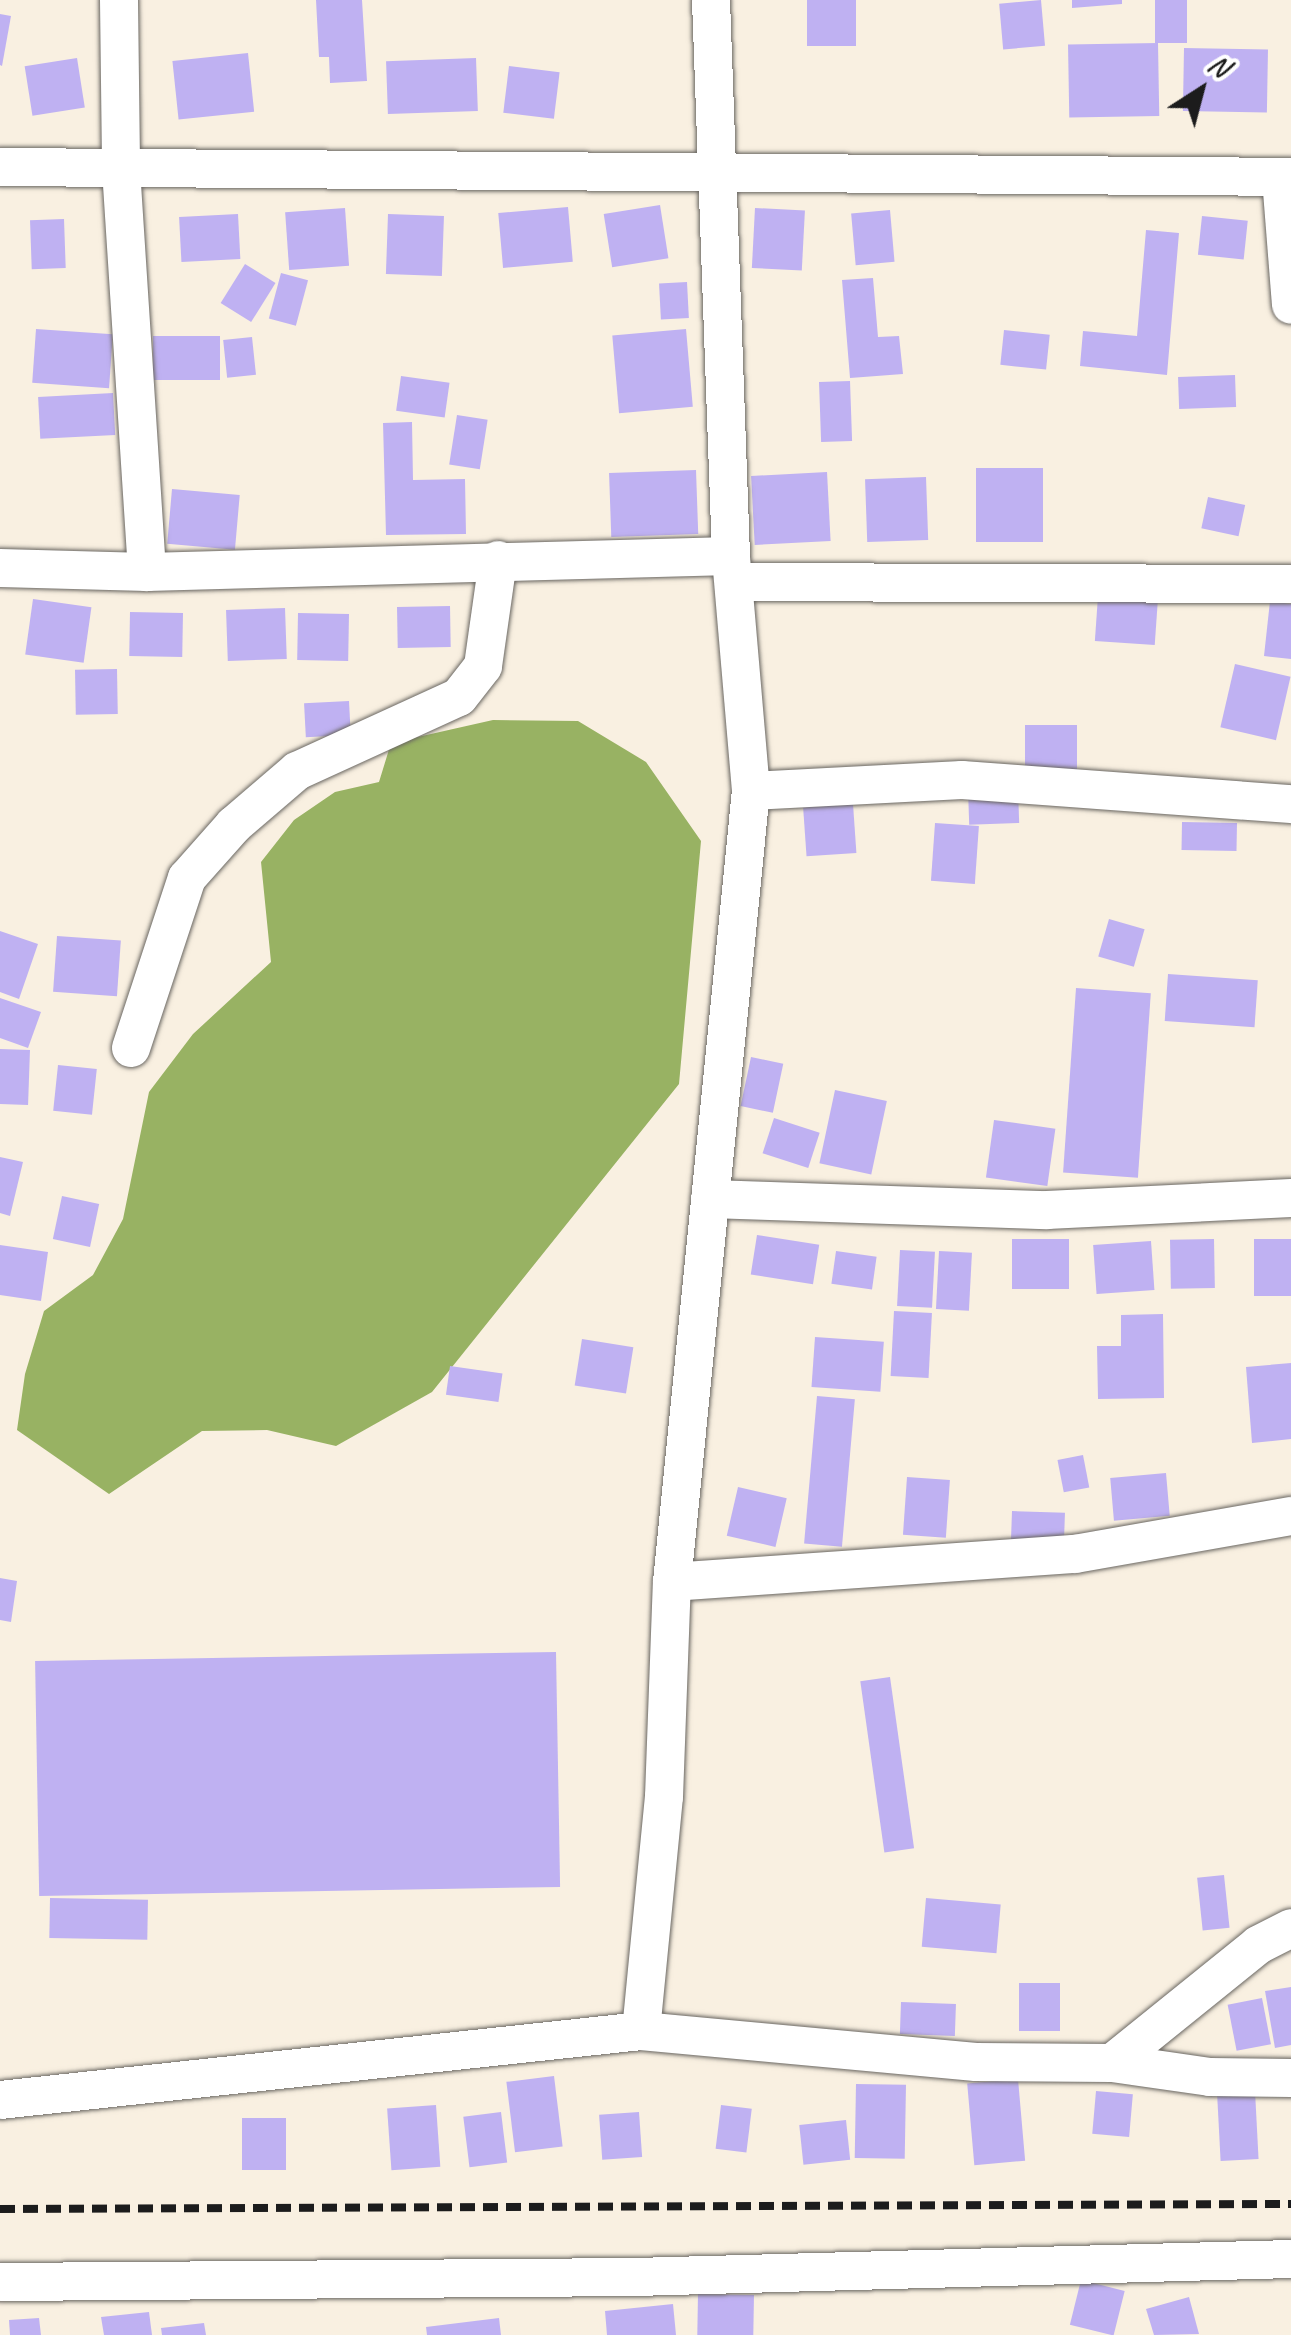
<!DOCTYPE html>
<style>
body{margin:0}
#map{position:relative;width:1291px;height:2335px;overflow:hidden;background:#f9f0e1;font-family:Caveat,sans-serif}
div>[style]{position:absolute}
.forest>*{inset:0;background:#98b263}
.building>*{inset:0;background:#bfb1f2;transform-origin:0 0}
.roads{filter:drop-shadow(0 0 2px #696661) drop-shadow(0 0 2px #696661)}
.minor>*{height:38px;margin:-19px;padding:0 19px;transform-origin:19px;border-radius:19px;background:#fff}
.rail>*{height:8px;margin-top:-4px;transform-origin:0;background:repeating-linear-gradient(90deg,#1c1c1c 0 15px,transparent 0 23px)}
span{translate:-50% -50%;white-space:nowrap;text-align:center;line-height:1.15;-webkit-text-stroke:10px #fff;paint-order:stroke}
.north{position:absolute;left:1151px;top:40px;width:100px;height:100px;-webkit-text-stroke:8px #fff;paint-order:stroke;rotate:36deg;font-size:28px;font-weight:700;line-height:40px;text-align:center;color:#1c1c1c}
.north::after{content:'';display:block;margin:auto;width:35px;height:45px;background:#1c1c1c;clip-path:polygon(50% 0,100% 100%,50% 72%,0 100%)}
</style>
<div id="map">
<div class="forest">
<div style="clip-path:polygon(493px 720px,578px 721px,646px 762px,701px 841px,679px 1084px,432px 1392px,336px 1446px,267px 1430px,202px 1431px,109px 1494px,17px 1430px,25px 1374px,44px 1311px,93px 1275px,123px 1219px,149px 1092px,193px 1034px,271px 962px,261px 862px,294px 820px,335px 792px,379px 782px,391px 743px)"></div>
</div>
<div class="building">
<div style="clip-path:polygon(316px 0,362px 0,367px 81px,330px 83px,329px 57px,319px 57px)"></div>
<div style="left:807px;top:0;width:49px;height:46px"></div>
<div style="left:1041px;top:0;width:46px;height:42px;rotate:85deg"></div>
<div style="clip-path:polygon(1072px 0,1122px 0,1122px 4px,1072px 8px)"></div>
<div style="left:1155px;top:0;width:32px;height:43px"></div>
<div style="clip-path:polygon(0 14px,11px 16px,2px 66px,0 65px)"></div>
<div style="left:1158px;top:43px;width:73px;height:90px;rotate:89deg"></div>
<div style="left:1184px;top:48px;width:84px;height:63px;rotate:1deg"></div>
<div style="left:248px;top:53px;width:59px;height:76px;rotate:84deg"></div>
<div style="left:77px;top:58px;width:50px;height:53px;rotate:81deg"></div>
<div style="left:476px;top:58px;width:53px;height:90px;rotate:88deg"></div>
<div style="left:509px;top:66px;width:51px;height:47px;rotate:7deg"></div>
<div style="left:660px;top:205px;width:54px;height:57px;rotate:81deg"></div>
<div style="left:568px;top:207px;width:55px;height:70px;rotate:85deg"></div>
<div style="left:345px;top:208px;width:58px;height:60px;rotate:86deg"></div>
<div style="left:755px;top:208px;width:50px;height:60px;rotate:3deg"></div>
<div style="left:890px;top:210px;width:52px;height:39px;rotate:85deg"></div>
<div style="left:238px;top:214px;width:45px;height:59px;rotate:87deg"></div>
<div style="left:388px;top:214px;width:56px;height:60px;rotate:2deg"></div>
<div style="left:1202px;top:216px;width:46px;height:39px;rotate:6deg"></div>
<div style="left:64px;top:219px;width:49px;height:34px;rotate:88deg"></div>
<div style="clip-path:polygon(1146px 230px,1179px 233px,1167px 375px,1080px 366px,1083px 331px,1137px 336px)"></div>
<div style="left:245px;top:264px;width:36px;height:46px;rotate:32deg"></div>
<div style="left:281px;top:273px;width:28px;height:47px;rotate:15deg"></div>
<div style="clip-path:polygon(873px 278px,878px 337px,899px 336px,903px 374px,850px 378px,842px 280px)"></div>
<div style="left:687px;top:282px;width:36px;height:28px;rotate:87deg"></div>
<div style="left:36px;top:329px;width:77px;height:54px;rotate:4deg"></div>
<div style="left:686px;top:329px;width:78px;height:74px;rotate:85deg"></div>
<div style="left:1004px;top:330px;width:46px;height:35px;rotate:6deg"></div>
<div style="left:153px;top:336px;width:67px;height:44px"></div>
<div style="left:252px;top:337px;width:38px;height:29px;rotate:84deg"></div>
<div style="left:1235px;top:375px;width:32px;height:57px;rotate:88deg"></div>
<div style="left:401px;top:376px;width:49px;height:35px;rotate:8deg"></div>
<div style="left:850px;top:381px;width:60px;height:31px;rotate:88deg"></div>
<div style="left:113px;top:393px;width:42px;height:75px;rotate:87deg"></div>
<div style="left:457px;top:415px;width:31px;height:50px;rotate:9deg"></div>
<div style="clip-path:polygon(412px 422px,413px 480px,465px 479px,466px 534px,386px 535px,383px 423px)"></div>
<div style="left:976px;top:468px;width:67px;height:74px"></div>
<div style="left:696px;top:470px;width:64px;height:87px;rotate:88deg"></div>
<div style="left:827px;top:472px;width:69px;height:76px;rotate:87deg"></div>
<div style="left:926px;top:477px;width:63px;height:61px;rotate:88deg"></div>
<div style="left:172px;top:489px;width:68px;height:55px;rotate:5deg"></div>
<div style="left:1208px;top:497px;width:38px;height:32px;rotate:12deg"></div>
<div style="left:1098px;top:596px;width:60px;height:45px;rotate:4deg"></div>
<div style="left:33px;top:599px;width:59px;height:56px;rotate:8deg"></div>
<div style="clip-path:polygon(1270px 601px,1291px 604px,1291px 659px,1264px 656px)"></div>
<div style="left:450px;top:606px;width:41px;height:53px;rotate:89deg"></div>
<div style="left:285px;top:608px;width:51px;height:59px;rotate:88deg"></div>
<div style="left:130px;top:612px;width:53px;height:44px;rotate:1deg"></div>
<div style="left:298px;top:613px;width:51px;height:47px;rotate:1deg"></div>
<div style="left:1235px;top:664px;width:57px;height:65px;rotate:13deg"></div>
<div style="left:117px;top:669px;width:45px;height:42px;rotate:89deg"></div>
<div style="left:349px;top:701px;width:34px;height:45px;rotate:87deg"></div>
<div style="left:1077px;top:725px;width:45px;height:52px;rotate:90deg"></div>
<div style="left:1018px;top:789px;width:34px;height:50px;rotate:88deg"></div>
<div style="left:853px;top:804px;width:49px;height:50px;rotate:86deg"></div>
<div style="left:1182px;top:822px;width:55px;height:28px;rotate:1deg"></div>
<div style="left:935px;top:823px;width:44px;height:58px;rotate:4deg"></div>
<div style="left:1109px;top:919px;width:37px;height:39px;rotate:16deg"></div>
<div style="clip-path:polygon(0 931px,38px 944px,19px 999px,0 992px)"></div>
<div style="left:57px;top:936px;width:64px;height:56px;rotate:4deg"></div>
<div style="left:1168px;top:974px;width:90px;height:47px;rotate:4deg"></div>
<div style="left:1076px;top:988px;width:75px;height:185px;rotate:4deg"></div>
<div style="clip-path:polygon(0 998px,41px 1012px,28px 1048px,0 1038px)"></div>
<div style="left:0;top:1049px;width:30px;height:55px;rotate:2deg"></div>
<div style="left:751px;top:1057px;width:33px;height:50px;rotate:12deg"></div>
<div style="left:58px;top:1065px;width:39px;height:46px;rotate:6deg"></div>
<div style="left:835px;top:1090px;width:53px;height:75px;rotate:12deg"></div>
<div style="left:774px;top:1118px;width:48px;height:37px;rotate:18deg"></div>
<div style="left:994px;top:1120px;width:62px;height:58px;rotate:8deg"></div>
<div style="clip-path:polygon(0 1157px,23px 1162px,10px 1216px,0 1213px)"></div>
<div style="left:62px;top:1196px;width:38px;height:44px;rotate:12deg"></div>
<div style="left:757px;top:1235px;width:63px;height:40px;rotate:9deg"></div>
<div style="left:1012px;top:1239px;width:57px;height:50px"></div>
<div style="left:1214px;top:1239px;width:49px;height:44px;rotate:89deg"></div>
<div style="left:1291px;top:1239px;width:57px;height:37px;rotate:90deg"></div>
<div style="left:1151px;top:1241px;width:49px;height:58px;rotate:86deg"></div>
<div style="clip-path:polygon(0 1245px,48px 1252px,41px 1301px,0 1295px)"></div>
<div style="left:900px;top:1250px;width:35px;height:56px;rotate:3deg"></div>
<div style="left:836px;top:1251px;width:41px;height:33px;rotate:8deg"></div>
<div style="left:939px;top:1251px;width:33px;height:58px;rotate:3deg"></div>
<div style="left:894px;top:1311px;width:38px;height:65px;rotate:3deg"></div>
<div style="clip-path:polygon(1163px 1314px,1164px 1398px,1098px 1399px,1097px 1346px,1121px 1346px,1121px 1315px)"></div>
<div style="left:815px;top:1337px;width:69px;height:50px;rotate:4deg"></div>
<div style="left:582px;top:1339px;width:52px;height:47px;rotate:9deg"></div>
<div style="clip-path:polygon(1291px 1363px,1291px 1439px,1252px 1443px,1246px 1367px)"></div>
<div style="left:450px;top:1366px;width:53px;height:29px;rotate:8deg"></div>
<div style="left:817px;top:1396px;width:38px;height:148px;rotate:5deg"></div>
<div style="left:1083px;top:1455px;width:33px;height:26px;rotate:79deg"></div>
<div style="left:1166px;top:1473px;width:43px;height:56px;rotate:85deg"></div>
<div style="left:907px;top:1477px;width:43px;height:58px;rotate:4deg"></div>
<div style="left:738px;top:1487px;width:50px;height:50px;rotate:13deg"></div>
<div style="left:1012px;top:1511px;width:53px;height:31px;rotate:2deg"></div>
<div style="clip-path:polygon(0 1578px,17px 1581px,11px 1622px,0 1620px)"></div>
<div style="left:556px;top:1652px;width:235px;height:521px;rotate:89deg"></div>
<div style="left:890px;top:1677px;width:173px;height:30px;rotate:82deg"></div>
<div style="left:1224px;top:1875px;width:53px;height:27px;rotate:84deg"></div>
<div style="left:50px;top:1898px;width:98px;height:40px;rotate:1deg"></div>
<div style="left:926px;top:1898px;width:75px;height:49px;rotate:5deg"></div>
<div style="left:1019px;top:1983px;width:41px;height:48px"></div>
<div style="clip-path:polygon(1291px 1987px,1291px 2045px,1275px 2048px,1265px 1991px)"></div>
<div style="left:1262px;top:1998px;width:47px;height:35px;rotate:79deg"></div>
<div style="left:901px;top:2002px;width:55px;height:32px;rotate:2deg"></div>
<div style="left:554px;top:2076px;width:71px;height:48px;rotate:83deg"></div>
<div style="left:1018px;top:2079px;width:82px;height:51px;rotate:85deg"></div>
<div style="left:856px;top:2084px;width:50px;height:74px;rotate:1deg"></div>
<div style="left:1096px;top:2091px;width:37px;height:43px;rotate:5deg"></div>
<div style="left:1255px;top:2091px;width:68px;height:38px;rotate:87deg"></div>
<div style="left:436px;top:2105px;width:62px;height:49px;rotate:86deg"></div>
<div style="left:721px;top:2105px;width:31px;height:44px;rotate:7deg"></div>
<div style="left:501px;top:2112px;width:51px;height:38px;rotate:83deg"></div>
<div style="left:639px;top:2112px;width:45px;height:40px;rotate:86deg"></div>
<div style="left:242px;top:2118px;width:44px;height:52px"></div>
<div style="left:846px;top:2120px;width:40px;height:47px;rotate:84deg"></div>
<div style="left:1081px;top:2280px;width:45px;height:46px;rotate:14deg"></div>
<div style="left:698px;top:2294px;width:56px;height:41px;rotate:1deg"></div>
<div style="clip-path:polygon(1189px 2297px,1199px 2334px,1154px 2335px,1146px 2309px)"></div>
<div style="clip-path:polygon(673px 2304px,676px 2335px,607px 2335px,605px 2311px)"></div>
<div style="clip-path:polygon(149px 2312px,152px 2335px,104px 2335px,101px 2317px)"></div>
<div style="clip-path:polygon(39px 2318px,41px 2335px,10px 2335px,9px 2320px)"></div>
<div style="clip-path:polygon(499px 2318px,501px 2335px,427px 2335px,426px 2327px)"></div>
<div style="clip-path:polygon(204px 2323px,206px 2335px,162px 2335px,161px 2328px)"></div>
</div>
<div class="roads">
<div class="minor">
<div style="left:119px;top:0;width:169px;rotate:89.3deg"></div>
<div style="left:121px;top:169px;width:404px;rotate:86.3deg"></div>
<div style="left:0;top:167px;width:1291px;rotate:0.44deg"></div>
<div style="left:1281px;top:178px;width:127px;rotate:85.5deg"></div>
<div style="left:0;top:568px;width:147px;rotate:1.6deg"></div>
<div style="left:147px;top:572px;width:584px;rotate:-1.57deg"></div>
<div style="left:735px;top:582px;width:556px;rotate:0.21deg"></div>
<div style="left:751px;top:791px;width:211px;rotate:-3deg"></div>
<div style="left:962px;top:780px;width:330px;rotate:4.2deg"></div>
<div style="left:131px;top:1048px;width:179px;rotate:-71.8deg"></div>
<div style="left:187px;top:878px;width:71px;rotate:-48.4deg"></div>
<div style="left:234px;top:825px;width:83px;rotate:-40.6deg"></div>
<div style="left:297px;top:771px;width:178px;rotate:-24.6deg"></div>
<div style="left:459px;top:697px;width:39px;rotate:-52deg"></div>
<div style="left:483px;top:666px;width:107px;rotate:-81.9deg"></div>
<div style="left:710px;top:1199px;width:337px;rotate:1.9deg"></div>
<div style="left:1047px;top:1210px;width:244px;rotate:-2.8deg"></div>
<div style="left:672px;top:1582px;width:404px;rotate:-4deg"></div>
<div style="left:1075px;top:1554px;width:219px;rotate:-10deg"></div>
<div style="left:641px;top:2031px;width:336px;rotate:5.3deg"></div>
<div style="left:976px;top:2062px;width:136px;rotate:0.4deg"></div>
<div style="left:1112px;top:2063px;width:99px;rotate:8.1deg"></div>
<div style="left:1210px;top:2077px;width:81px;rotate:0.7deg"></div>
<div style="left:1112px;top:2063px;width:188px;rotate:-38.9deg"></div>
<div style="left:1258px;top:1945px;width:37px;rotate:-27deg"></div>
<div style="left:0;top:2100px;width:645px;rotate:-6.14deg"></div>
<div style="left:641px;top:2031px;width:235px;rotate:-84.4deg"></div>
<div style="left:664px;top:1797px;width:215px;rotate:-87.9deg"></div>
<div style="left:672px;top:1582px;width:795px;rotate:-84.3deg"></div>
<div style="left:751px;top:791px;width:236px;rotate:-94.9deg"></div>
<div style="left:731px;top:556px;width:556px;rotate:-92.06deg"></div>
<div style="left:0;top:2282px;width:635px;rotate:-0.45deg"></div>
<div style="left:635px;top:2277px;width:656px;rotate:-1.57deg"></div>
</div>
</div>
<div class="rail">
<div style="left:0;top:2209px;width:1291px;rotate:-0.22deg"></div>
</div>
<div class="north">N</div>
</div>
